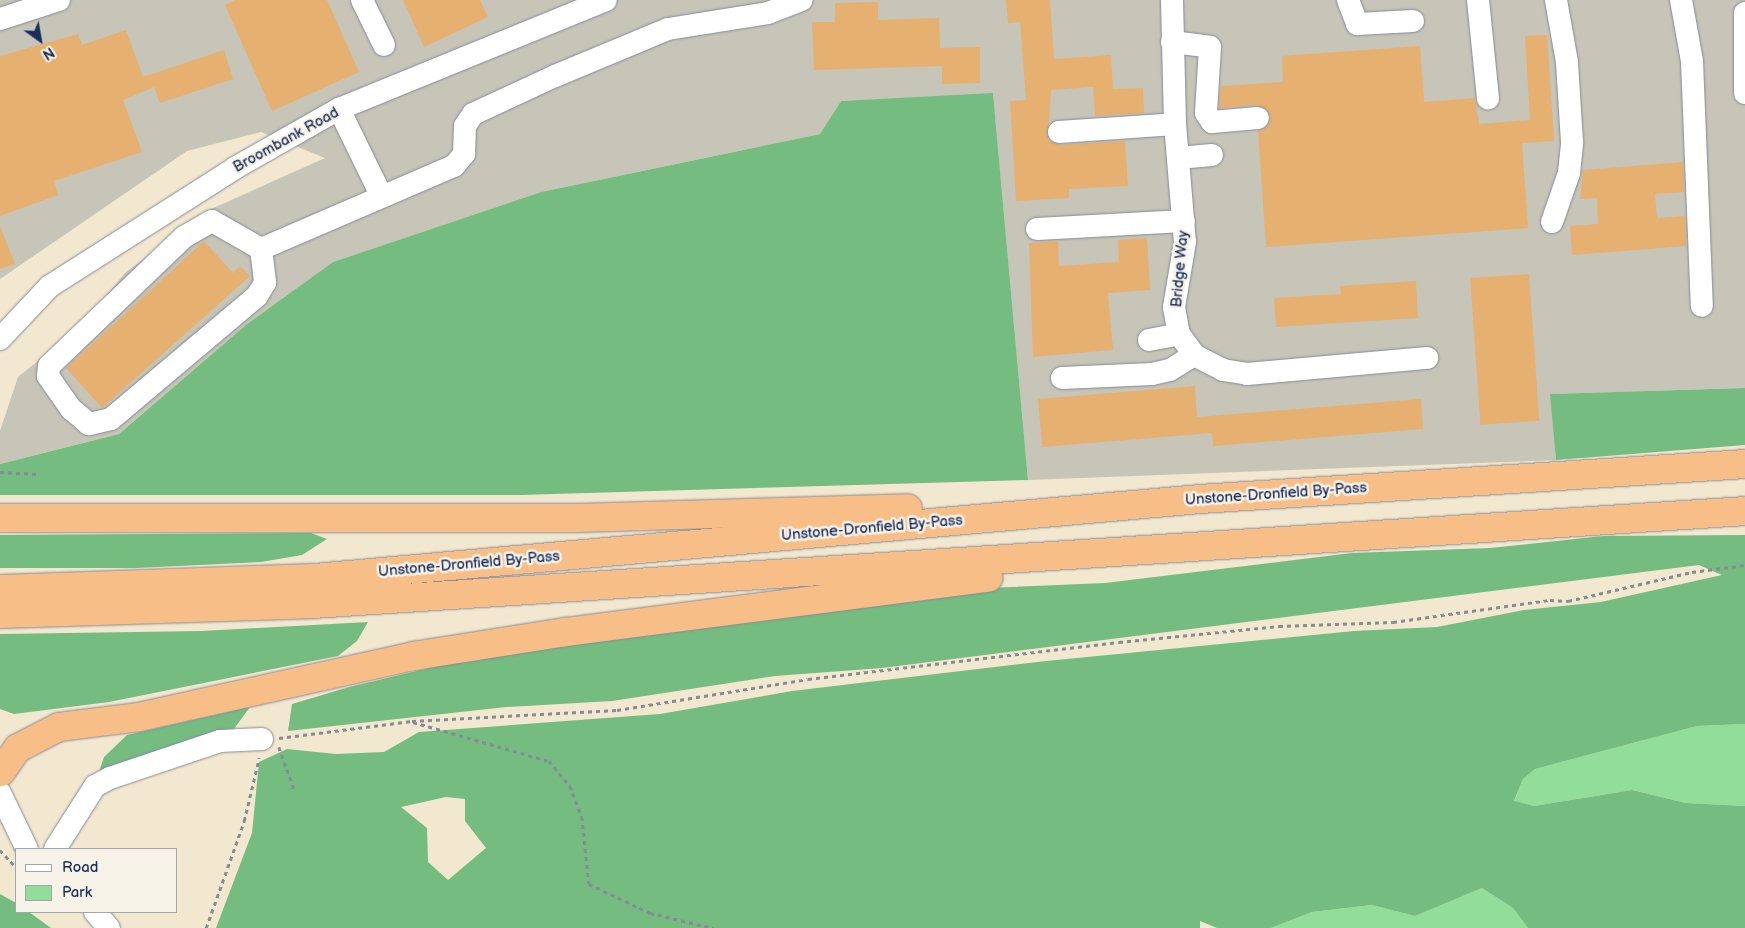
<!DOCTYPE html>
<style>
body{margin:0}
#map{position:relative;width:1745px;height:928px;overflow:hidden;background:#f2e7cf;font-family:"Balsamiq Sans",sans-serif}
div>[style]{position:absolute}
.industrial>*{inset:0;background:#c6c5b8}
.green>*{inset:0;background:#92dd99}
.forest>*{inset:0;background:#75bc81}
.building>*{inset:0;background:#e6b070;transform-origin:0 0}
.path>*{height:2.5px;margin-top:-1.25px;transform-origin:0;background:repeating-linear-gradient(90deg,#868b96 0 4px,transparent 0 8px)}
.roads{filter:drop-shadow(0 0 1px #868b96) drop-shadow(0 0 1px #868b96)}
.minor>*{height:22px;margin:-11px;padding:0 11px;transform-origin:11px;border-radius:11px;background:#fff}
.highway>*{height:28px;margin:-14px;padding:0 14px;transform-origin:14px;border-radius:14px;background:#f7be88}
span{translate:-50% -50%;white-space:nowrap;text-align:center;line-height:1.15;-webkit-text-stroke:5px #f7f3e8;paint-order:stroke}
.street-label{font-size:15px;color:#1b2f5e}
.legend{position:absolute;left:15px;top:848px;width:162px;height:65px;box-sizing:border-box;background:#f7f3e8;border:1px solid #9fa5b1;margin:0;padding:6px 9px;list-style:none;font-size:15px;color:#1b2f5e}
.legend li{display:flex;align-items:center;gap:10px;height:25px}
.legend b{width:25px;border:1px solid #9fa5b1}
.north{position:absolute;left:15px;top:15px;width:50px;height:50px;-webkit-text-stroke:4px #f7f3e8;paint-order:stroke;rotate:148deg;font-size:14px;font-weight:700;line-height:20px;text-align:center;color:#1b2f5e}
.north::after{content:'';display:block;margin:auto;width:18px;height:22px;background:#1b2f5e;clip-path:polygon(50% 0,100% 100%,50% 72%,0 100%)}
</style>
<div id="map">
<div class="industrial">
<div style="clip-path:polygon(0 0,1745px 0,1745px 388px,1551px 394px,1556px 460px,1028px 480px,993px 94px,841px 101px,820px 134px,541px 192px,333px 262px,247px 324px,119px 434px,0 464px,0 431px,18px 377px,81px 326px,125px 273px,209px 210px,325px 158px,261px 132px,187px 151px,0 279px)"></div>
</div>
<div class="green">
<div style="clip-path:polygon(1745px 724px,1745px 806px,1686px 803px,1632px 790px,1534px 806px,1514px 802px,1523px 779px,1535px 769px,1697px 726px)"></div>
<div style="clip-path:polygon(1482px 888px,1513px 908px,1528px 928px,1271px 928px,1312px 912px,1372px 905px,1415px 916px)"></div>
</div>
<div class="forest">
<div style="clip-path:polygon(993px 93px,1028px 480px,520px 495px,0 495px,0 464px,119px 434px,247px 324px,333px 262px,541px 192px,820px 134px,841px 101px)"></div>
<div style="clip-path:polygon(1745px 388px,1745px 445px,1556px 460px,1550px 394px)"></div>
<div style="clip-path:polygon(311px 533px,327px 539px,302px 555px,261px 562px,136px 568px,0 568px,0 535px)"></div>
<div style="clip-path:polygon(evenodd,1745px 535px,1745px 724px,1697px 726px,1535px 769px,1523px 779px,1514px 801px,1534px 806px,1632px 790px,1686px 803px,1745px 806px,1745px 928px,1528px 928px,1513px 908px,1482px 888px,1415px 916px,1372px 905px,1312px 912px,1271px 928px,1217px 928px,1200px 921px,1200px 928px,216px 928px,252px 833px,259px 762px,287px 749px,336px 754px,384px 752px,419px 732px,660px 714px,792px 691px,1046px 661px,1354px 631px,1437px 627px,1524px 610px,1601px 602px,1722px 575px,1699px 565px,882px 668px,775px 676px,612px 701px,506px 707px,288px 731px,292px 704px,349px 687px,459px 661px,988px 588px,1105px 583px,1352px 553px,1490px 548px,1603px 536px,1745px 535px,446px 797px,465px 799px,465px 821px,486px 848px,448px 880px,428px 862px,427px 828px,401px 807px,446px 797px)"></div>
<div style="clip-path:polygon(368px 622px,357px 641px,338px 656px,109px 702px,14px 714px,0 709px,0 634px,202px 631px)"></div>
<div style="clip-path:polygon(250px 707px,228px 737px,97px 778px,104px 757px,127px 735px)"></div>
<div style="clip-path:polygon(0 894px,16px 903px,16px 912px,29px 912px,51px 928px,0 928px)"></div>
</div>
<div class="building">
<div style="clip-path:polygon(235px 0,327px 0,359px 72px,272px 111px,225px 5px)"></div>
<div style="clip-path:polygon(403px 0,480px 0,488px 17px,424px 47px)"></div>
<div style="clip-path:polygon(1006px 0,1050px 0,1054px 59px,1111px 55px,1113px 89px,1143px 88px,1144px 113px,1095px 116px,1093px 87px,1051px 90px,1048px 140px,1060px 145px,1125px 141px,1128px 186px,1069px 189px,1069px 198px,1016px 201px,1010px 101px,1026px 100px,1020px 22px,1008px 23px)"></div>
<div style="clip-path:polygon(878px 2px,878px 20px,939px 18px,940px 48px,980px 47px,980px 83px,942px 84px,942px 66px,814px 70px,812px 22px,835px 22px,835px 3px)"></div>
<div style="clip-path:polygon(126px 30px,143px 77px,224px 50px,233px 79px,160px 103px,154px 87px,123px 100px,142px 152px,54px 181px,58px 195px,0 216px,0 56px,78px 34px,82px 45px)"></div>
<div style="clip-path:polygon(1547px 35px,1554px 141px,1522px 143px,1528px 228px,1266px 247px,1258px 131px,1266px 128px,1271px 116px,1257px 105px,1219px 108px,1221px 86px,1283px 82px,1282px 56px,1420px 46px,1424px 102px,1475px 98px,1479px 124px,1530px 120px,1525px 36px)"></div>
<div style="clip-path:polygon(1683px 162px,1684px 192px,1655px 194px,1657px 218px,1685px 216px,1686px 246px,1572px 255px,1570px 226px,1598px 224px,1597px 198px,1580px 199px,1583px 170px)"></div>
<div style="clip-path:polygon(0 226px,15px 264px,0 269px)"></div>
<div style="clip-path:polygon(1147px 238px,1150px 290px,1108px 293px,1113px 350px,1033px 357px,1029px 243px,1058px 241px,1059px 266px,1119px 262px,1118px 240px)"></div>
<div style="clip-path:polygon(204px 241px,233px 273px,240px 266px,250px 276px,102px 408px,66px 368px)"></div>
<div style="left:1529px;top:274px;width:147px;height:59px;rotate:86deg"></div>
<div style="clip-path:polygon(1416px 281px,1418px 318px,1276px 327px,1274px 298px,1341px 294px,1340px 286px)"></div>
<div style="clip-path:polygon(1195px 386px,1197px 417px,1421px 399px,1423px 429px,1213px 446px,1212px 433px,1042px 447px,1038px 399px)"></div>
</div>
<div class="path">
<div style="left:0;top:472px;width:39px;rotate:3deg"></div>
<div style="left:413px;top:722px;width:141px;rotate:16deg"></div>
<div style="left:549px;top:761px;width:33px;rotate:50deg"></div>
<div style="left:570px;top:786px;width:33px;rotate:69deg"></div>
<div style="left:582px;top:817px;width:67px;rotate:84deg"></div>
<div style="left:589px;top:884px;width:68px;rotate:25.4deg"></div>
<div style="left:650px;top:913px;width:65px;rotate:13.4deg"></div>
<div style="left:279px;top:738px;width:134px;rotate:-7.3deg"></div>
<div style="left:412px;top:721px;width:205px;rotate:-3.1deg"></div>
<div style="left:617px;top:710px;width:193px;rotate:-9.2deg"></div>
<div style="left:808px;top:679px;width:313px;rotate:-6.8deg"></div>
<div style="left:1119px;top:642px;width:161px;rotate:-5.7deg"></div>
<div style="left:1279px;top:626px;width:114px;rotate:-2deg"></div>
<div style="left:1393px;top:622px;width:159px;rotate:-8deg"></div>
<div style="left:1550px;top:600px;width:18px;rotate:3deg"></div>
<div style="left:1568px;top:601px;width:127px;rotate:-13.2deg"></div>
<div style="left:1692px;top:572px;width:53px;rotate:-7.5deg"></div>
<div style="left:279px;top:747px;width:45px;rotate:70.3deg"></div>
<div style="left:0;top:850px;width:23px;rotate:47deg"></div>
<div style="left:206px;top:928px;width:114px;rotate:-70.4deg"></div>
<div style="left:244px;top:821px;width:65px;rotate:-76.6deg"></div>
</div>
<div class="roads">
<div class="minor">
<div style="left:362px;top:0;width:50px;rotate:63.9deg"></div>
<div style="left:1172px;top:0;width:124px;rotate:88.6deg"></div>
<div style="left:1175px;top:124px;width:118px;rotate:85.2deg"></div>
<div style="left:1185px;top:242px;width:66px;rotate:99.6deg"></div>
<div style="left:1174px;top:307px;width:27px;rotate:80deg"></div>
<div style="left:1179px;top:334px;width:26px;rotate:54deg"></div>
<div style="left:1194px;top:355px;width:33px;rotate:27deg"></div>
<div style="left:1223px;top:370px;width:24px;rotate:9deg"></div>
<div style="left:1247px;top:374px;width:181px;rotate:-5.1deg"></div>
<div style="left:1348px;top:0;width:26px;rotate:69deg"></div>
<div style="left:1357px;top:24px;width:56px;rotate:-3.1deg"></div>
<div style="left:1478px;top:0;width:99px;rotate:84.2deg"></div>
<div style="left:1681px;top:0;width:62px;rotate:79.8deg"></div>
<div style="left:1692px;top:61px;width:245px;rotate:87.7deg"></div>
<div style="left:1745px;top:13px;width:80px;rotate:90deg"></div>
<div style="left:0;top:19px;width:62px;rotate:-17.9deg"></div>
<div style="left:1172px;top:42px;width:38px;rotate:7deg"></div>
<div style="left:1210px;top:47px;width:66px;rotate:93.5deg"></div>
<div style="left:1206px;top:113px;width:11px;rotate:56deg"></div>
<div style="left:1212px;top:122px;width:46px;rotate:-5deg"></div>
<div style="left:339px;top:109px;width:96px;rotate:64deg"></div>
<div style="left:1059px;top:132px;width:116px;rotate:-3.9deg"></div>
<div style="left:1178px;top:158px;width:34px;rotate:-5deg"></div>
<div style="left:212px;top:221px;width:56px;rotate:29.7deg"></div>
<div style="left:261px;top:249px;width:34px;rotate:83deg"></div>
<div style="left:265px;top:283px;width:15px;rotate:122deg"></div>
<div style="left:257px;top:296px;width:191px;rotate:139.9deg"></div>
<div style="left:111px;top:419px;width:23px;rotate:167deg"></div>
<div style="left:89px;top:424px;width:23px;rotate:-140deg"></div>
<div style="left:71px;top:409px;width:40px;rotate:-124.9deg"></div>
<div style="left:48px;top:376px;width:10px;rotate:-84deg"></div>
<div style="left:49px;top:366px;width:187px;rotate:-43.7deg"></div>
<div style="left:184px;top:237px;width:32px;rotate:-30deg"></div>
<div style="left:1552px;top:222px;width:52px;rotate:-70.9deg"></div>
<div style="left:1569px;top:173px;width:31px;rotate:-84deg"></div>
<div style="left:1572px;top:142px;width:80px;rotate:-93.6deg"></div>
<div style="left:1567px;top:62px;width:63px;rotate:-100.1deg"></div>
<div style="left:1037px;top:229px;width:147px;rotate:-3.1deg"></div>
<div style="left:261px;top:249px;width:210px;rotate:-23.3deg"></div>
<div style="left:454px;top:166px;width:16px;rotate:-50deg"></div>
<div style="left:464px;top:154px;width:28px;rotate:-88deg"></div>
<div style="left:465px;top:126px;width:14px;rotate:-56deg"></div>
<div style="left:473px;top:114px;width:90px;rotate:-24.9deg"></div>
<div style="left:555px;top:76px;width:122px;rotate:-22.6deg"></div>
<div style="left:668px;top:29px;width:101px;rotate:-9.1deg"></div>
<div style="left:768px;top:13px;width:36px;rotate:-21deg"></div>
<div style="left:0;top:339px;width:73px;rotate:-46.7deg"></div>
<div style="left:50px;top:286px;width:219px;rotate:-32.5deg"></div>
<div style="left:235px;top:168px;width:120px;rotate:-29.6deg"></div>
<div style="left:339px;top:109px;width:288px;rotate:-22.2deg"></div>
<div style="left:1149px;top:340px;width:31px;rotate:-11deg"></div>
<div style="left:1062px;top:378px;width:90px;rotate:-2.5deg"></div>
<div style="left:1152px;top:374px;width:18px;rotate:-13deg"></div>
<div style="left:1170px;top:370px;width:28px;rotate:-32deg"></div>
<div style="left:0;top:793px;width:62px;rotate:64.3deg"></div>
<div style="left:55px;top:849px;width:75px;rotate:-57.6deg"></div>
<div style="left:95px;top:786px;width:17px;rotate:-28deg"></div>
<div style="left:110px;top:778px;width:116px;rotate:-18.6deg"></div>
<div style="left:220px;top:741px;width:42px;rotate:-2.7deg"></div>
<div style="left:95px;top:912px;width:21px;rotate:49deg"></div>
</div>
<div class="highway">
<div style="left:0;top:518px;width:578px"></div>
<div style="left:578px;top:518px;width:330px;rotate:-1.7deg"></div>
<div style="left:0;top:589px;width:315px;rotate:-2deg"></div>
<div style="left:315px;top:578px;width:889px;rotate:-5.1deg"></div>
<div style="left:1200px;top:499px;width:546px;rotate:-3.67deg"></div>
<div style="left:0;top:614px;width:312px;rotate:-1.8deg"></div>
<div style="left:312px;top:604px;width:1436px;rotate:-3.71deg"></div>
<div style="left:1px;top:772px;width:29px;rotate:-55deg"></div>
<div style="left:18px;top:748px;width:46px;rotate:-27.1deg"></div>
<div style="left:59px;top:727px;width:81px;rotate:-7.1deg"></div>
<div style="left:139px;top:717px;width:282px;rotate:-12.5deg"></div>
<div style="left:414px;top:656px;width:153px;rotate:-9deg"></div>
<div style="left:565px;top:632px;width:427px;rotate:-7.3deg"></div>
</div>
</div>
<div class="street-label">
<span style="left:286px;top:140px;rotate:-29deg">Broombank Road</span>
<span style="left:1180px;top:269px;rotate:-85deg">Bridge Way</span>
<span style="left:1276px;top:494px;rotate:-4deg">Unstone-Dronfield By-Pass</span>
<span style="left:872px;top:528px;rotate:-5deg">Unstone-Dronfield By-Pass</span>
<span style="left:469px;top:564px;rotate:-5deg">Unstone-Dronfield By-Pass</span>
</div>
<ul class="legend">
<li><b style="height:6px;background:#fff"></b>Road</li>
<li><b style="height:14px;background:#92dd99"></b>Park</li>
</ul>
<div class="north">N</div>
</div>
